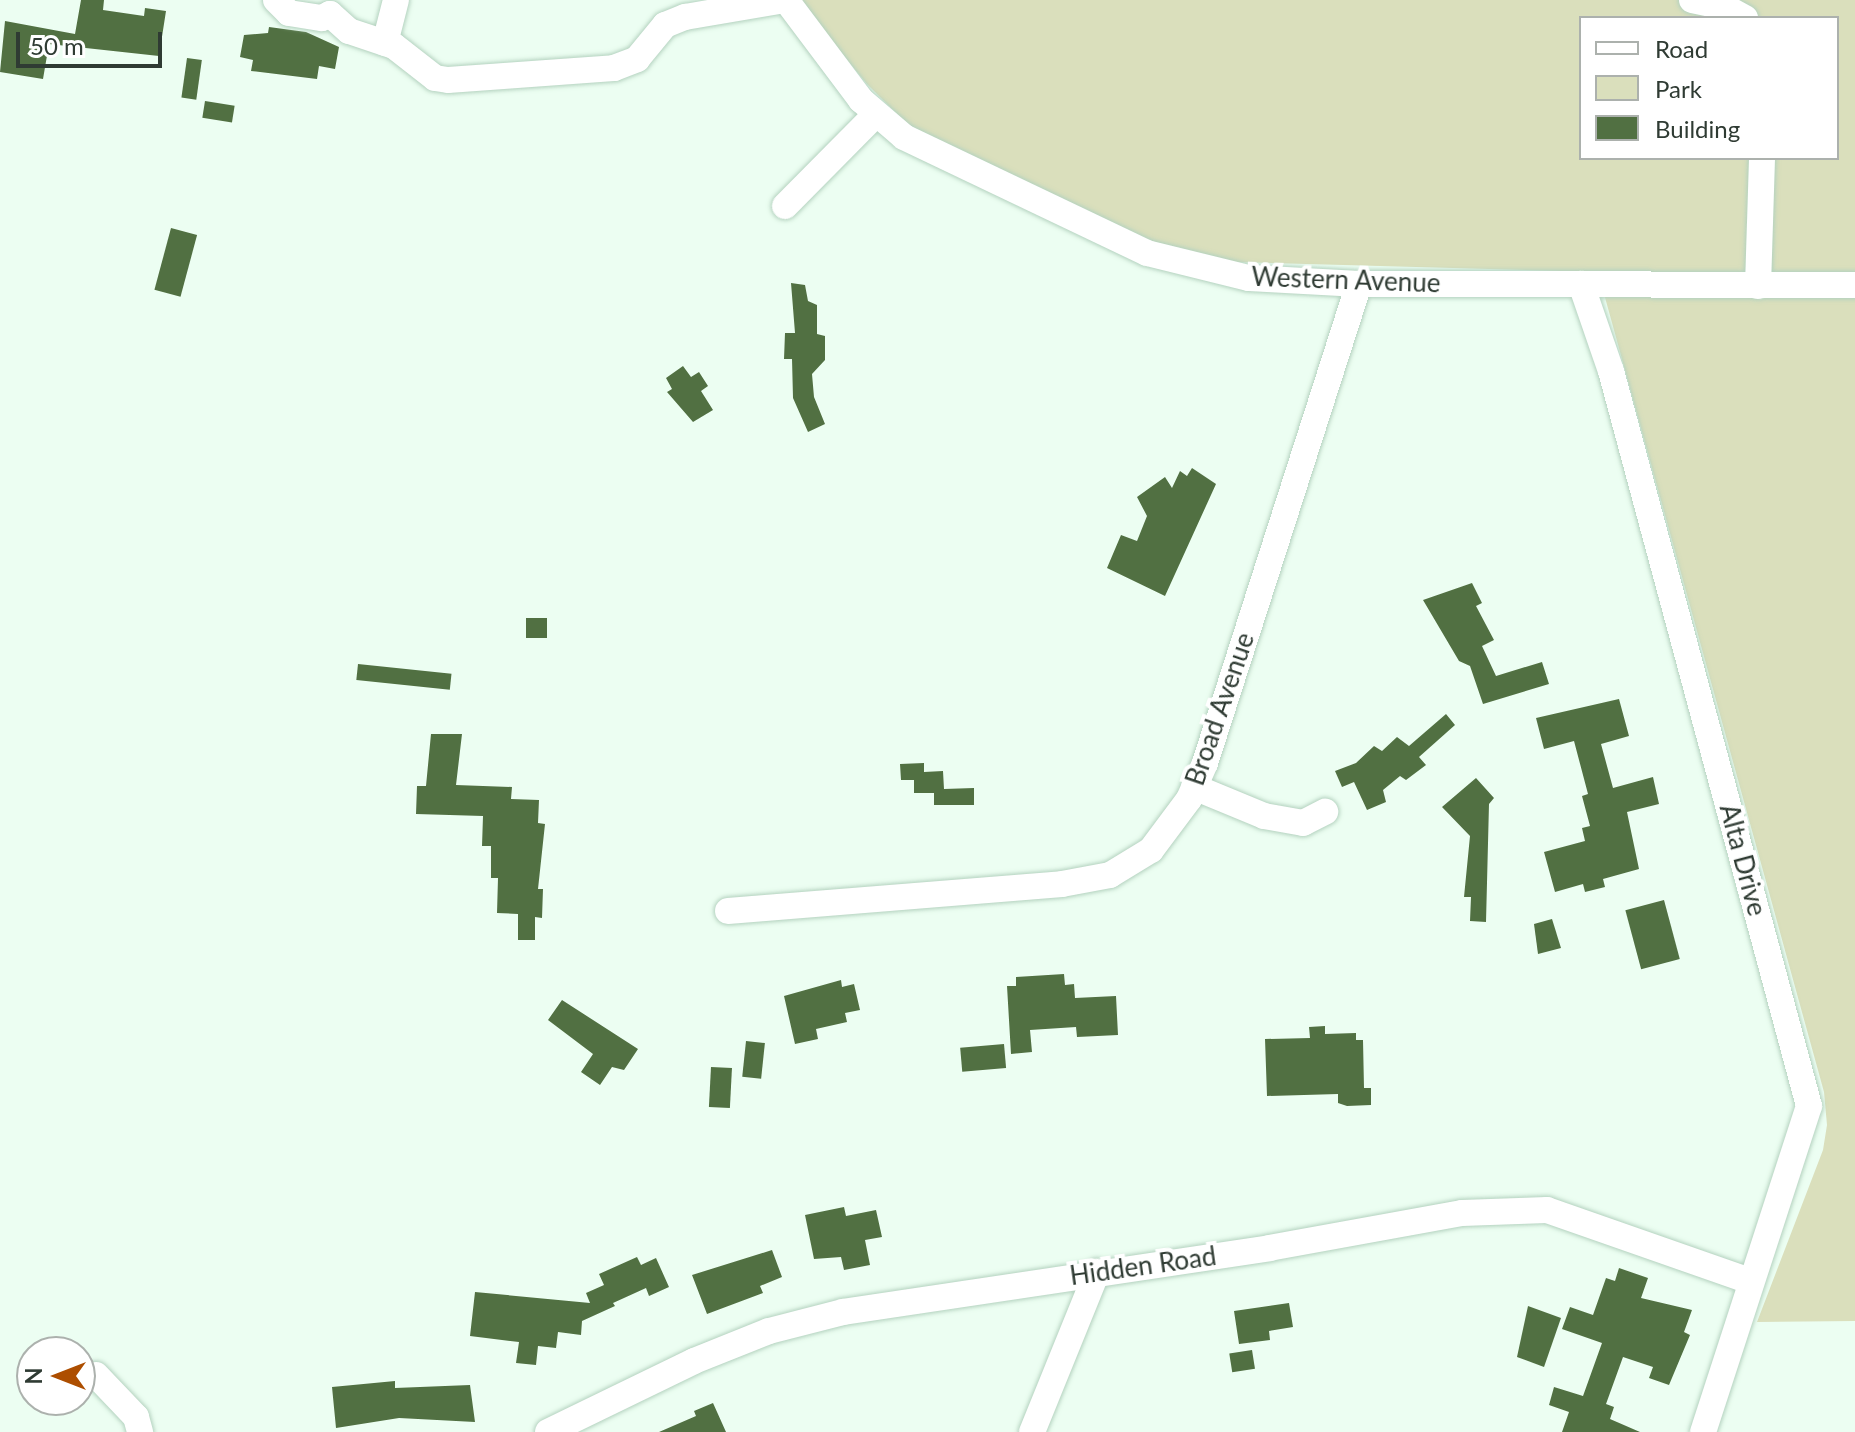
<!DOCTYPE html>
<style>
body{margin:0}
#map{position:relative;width:1855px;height:1432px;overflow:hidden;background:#ecfef2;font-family:Lato,sans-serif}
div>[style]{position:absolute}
.green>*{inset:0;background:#dadfbc}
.building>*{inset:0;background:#517042;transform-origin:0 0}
.roads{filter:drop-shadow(0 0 2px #b4d2bf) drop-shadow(0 0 2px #b4d2bf)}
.minor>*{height:26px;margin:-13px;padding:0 13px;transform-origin:13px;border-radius:13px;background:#fff}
span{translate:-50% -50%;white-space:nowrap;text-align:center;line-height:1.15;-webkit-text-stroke:8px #fff;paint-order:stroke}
.street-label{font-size:26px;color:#2f3b33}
.legend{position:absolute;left:1579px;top:16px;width:260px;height:144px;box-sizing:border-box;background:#fff;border:2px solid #acb1ad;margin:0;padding:10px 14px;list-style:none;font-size:24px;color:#2f3b33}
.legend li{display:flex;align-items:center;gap:16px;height:40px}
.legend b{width:40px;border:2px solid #acb1ad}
.north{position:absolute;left:16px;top:1336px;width:80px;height:80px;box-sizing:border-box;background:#fff;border:2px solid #acb1ad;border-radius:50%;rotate:270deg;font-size:22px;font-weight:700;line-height:32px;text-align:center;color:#2f3b33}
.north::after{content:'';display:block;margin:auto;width:28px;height:36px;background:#ad4e00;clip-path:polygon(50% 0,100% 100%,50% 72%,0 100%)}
.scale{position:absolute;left:16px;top:32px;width:146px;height:36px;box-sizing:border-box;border:4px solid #2f3b33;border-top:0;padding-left:10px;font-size:24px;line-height:28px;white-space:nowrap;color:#2f3b33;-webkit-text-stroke:6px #fff;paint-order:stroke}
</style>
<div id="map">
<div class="green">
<div style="clip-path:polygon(evenodd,798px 0,1855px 0,1855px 1321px,1757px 1322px,1823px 1150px,1827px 1125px,1824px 1092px,1598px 272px,1235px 262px,1152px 242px,918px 135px,867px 84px,798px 0,1581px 18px,1837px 18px,1837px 158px,1581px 158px,1581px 18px)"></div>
</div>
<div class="building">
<div style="clip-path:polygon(81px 0,104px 0,103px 10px,144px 16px,145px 8px,166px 11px,159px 56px,49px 44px,43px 79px,0 72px,5px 21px,75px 34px)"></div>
<div style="clip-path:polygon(269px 27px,306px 32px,339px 47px,335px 69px,319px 66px,317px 79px,251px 71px,253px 60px,240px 57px,244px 35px,268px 33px)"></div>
<div style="left:187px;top:58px;width:15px;height:40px;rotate:8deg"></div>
<div style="left:205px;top:101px;width:30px;height:17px;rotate:9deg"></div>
<div style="left:171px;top:228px;width:27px;height:64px;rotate:15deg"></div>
<div style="clip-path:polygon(791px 283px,805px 285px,808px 301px,817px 305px,817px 334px,825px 336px,825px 360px,812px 374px,814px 397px,825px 424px,808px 432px,793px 398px,792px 359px,784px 359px,785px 333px,795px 333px)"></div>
<div style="clip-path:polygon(683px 366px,691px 377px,699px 372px,708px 386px,701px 391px,713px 410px,693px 422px,667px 392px,672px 389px,666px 378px)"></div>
<div style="clip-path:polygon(1192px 468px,1216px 484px,1165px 596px,1107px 568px,1121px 535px,1137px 541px,1147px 516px,1137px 497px,1165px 477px,1172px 488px,1180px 471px,1187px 476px)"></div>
<div style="clip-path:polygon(1472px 583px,1482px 603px,1476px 606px,1494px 640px,1482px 646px,1496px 676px,1542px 662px,1549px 684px,1483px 704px,1470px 666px,1459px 661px,1423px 600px)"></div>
<div style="left:547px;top:618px;width:20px;height:21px;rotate:90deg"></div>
<div style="left:358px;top:664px;width:94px;height:16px;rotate:6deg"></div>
<div style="clip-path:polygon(1619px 699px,1629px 736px,1601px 744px,1613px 788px,1653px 777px,1659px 804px,1627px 812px,1639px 869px,1603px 879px,1605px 887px,1585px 892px,1583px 884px,1555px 892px,1544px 852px,1585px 841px,1582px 828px,1590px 826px,1582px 796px,1588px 794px,1574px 741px,1544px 749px,1536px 718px)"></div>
<div style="clip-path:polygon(1446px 714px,1455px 725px,1419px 757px,1426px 765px,1406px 780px,1400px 776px,1383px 790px,1386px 802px,1367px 810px,1354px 782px,1342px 787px,1335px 771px,1356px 763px,1374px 746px,1382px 751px,1397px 737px,1409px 746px)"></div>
<div style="clip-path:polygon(431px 734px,462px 734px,456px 785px,512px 787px,511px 799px,539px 800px,538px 823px,545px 824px,538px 889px,543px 889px,542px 918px,535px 917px,535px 940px,518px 940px,518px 914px,497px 913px,498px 878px,491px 878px,491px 846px,482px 846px,483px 816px,416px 814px,417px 786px,426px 786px)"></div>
<div style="clip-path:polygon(924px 763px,924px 772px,943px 771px,944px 789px,974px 788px,974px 805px,934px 805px,934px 793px,914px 793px,914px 780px,901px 780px,900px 764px)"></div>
<div style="clip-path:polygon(1476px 778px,1494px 798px,1489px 804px,1486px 922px,1470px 921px,1471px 897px,1464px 897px,1470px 836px,1442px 807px)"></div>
<div style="left:1664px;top:900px;width:61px;height:40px;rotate:75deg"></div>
<div style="clip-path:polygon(1552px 919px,1561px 948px,1538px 954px,1534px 924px)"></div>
<div style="clip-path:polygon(1064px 974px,1065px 985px,1074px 984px,1075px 998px,1116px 996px,1118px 1035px,1077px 1037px,1076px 1027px,1030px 1030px,1032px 1052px,1011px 1054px,1007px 986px,1016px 986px,1016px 977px)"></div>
<div style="clip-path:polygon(841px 980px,842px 987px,854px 984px,860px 1010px,845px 1013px,847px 1022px,816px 1029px,818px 1039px,795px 1044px,784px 996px)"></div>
<div style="clip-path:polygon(562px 1000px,638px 1049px,624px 1070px,612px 1067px,600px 1085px,581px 1072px,593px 1054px,548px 1020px)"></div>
<div style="clip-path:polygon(1325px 1026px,1325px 1034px,1356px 1033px,1356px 1040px,1363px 1040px,1364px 1088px,1371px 1088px,1371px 1105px,1347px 1106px,1338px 1103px,1338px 1094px,1267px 1096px,1265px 1039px,1310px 1038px,1309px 1027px)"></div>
<div style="left:746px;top:1041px;width:19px;height:36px;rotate:6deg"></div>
<div style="left:1004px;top:1044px;width:24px;height:44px;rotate:85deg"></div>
<div style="left:711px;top:1067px;width:21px;height:40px;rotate:3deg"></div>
<div style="clip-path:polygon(844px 1207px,846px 1216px,876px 1210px,882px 1237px,865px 1240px,870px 1265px,844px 1270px,841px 1257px,814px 1259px,805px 1215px)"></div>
<div style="clip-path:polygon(772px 1250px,782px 1277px,760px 1286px,763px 1293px,707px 1314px,692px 1275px)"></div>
<div style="clip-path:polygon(637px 1257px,641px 1265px,656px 1258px,669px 1287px,649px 1296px,646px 1288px,613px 1303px,615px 1306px,582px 1321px,581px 1335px,558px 1332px,556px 1348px,538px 1346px,536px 1365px,516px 1363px,519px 1342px,470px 1336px,475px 1292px,590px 1303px,586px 1293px,604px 1285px,599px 1274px)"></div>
<div style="clip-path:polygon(1619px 1268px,1648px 1278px,1641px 1298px,1692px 1310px,1684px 1332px,1690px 1335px,1669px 1385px,1649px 1378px,1653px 1367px,1623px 1357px,1606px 1404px,1614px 1407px,1610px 1419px,1640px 1432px,1562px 1432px,1569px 1412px,1549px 1405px,1554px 1387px,1583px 1396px,1602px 1343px,1562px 1329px,1570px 1307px,1593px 1315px,1606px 1278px,1615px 1281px)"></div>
<div style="clip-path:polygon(1289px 1303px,1293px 1327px,1269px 1331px,1270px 1340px,1239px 1344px,1234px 1311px)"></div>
<div style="clip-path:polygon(1528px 1306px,1561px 1318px,1544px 1367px,1517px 1357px)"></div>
<div style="left:1252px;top:1350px;width:19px;height:23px;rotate:81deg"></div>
<div style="clip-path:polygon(395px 1381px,395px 1388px,470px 1385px,475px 1422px,399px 1418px,336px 1428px,332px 1387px)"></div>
<div style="clip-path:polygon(713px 1403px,726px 1432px,659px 1432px,696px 1416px,694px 1411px)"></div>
</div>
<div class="roads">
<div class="minor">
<div style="left:276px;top:0;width:18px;rotate:45deg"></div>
<div style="left:289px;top:13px;width:33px;rotate:9deg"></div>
<div style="left:322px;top:18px;width:9px;rotate:-27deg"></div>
<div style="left:786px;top:0;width:125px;rotate:53.1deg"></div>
<div style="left:861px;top:100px;width:57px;rotate:40.7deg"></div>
<div style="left:904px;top:137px;width:269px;rotate:25.5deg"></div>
<div style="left:1147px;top:253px;width:105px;rotate:13.8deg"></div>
<div style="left:1249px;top:278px;width:110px;rotate:3.1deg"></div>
<div style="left:1359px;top:284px;width:496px;rotate:0.1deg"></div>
<div style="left:1692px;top:0;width:34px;rotate:12deg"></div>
<div style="left:1725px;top:7px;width:23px;rotate:29deg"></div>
<div style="left:330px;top:14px;width:25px;rotate:42deg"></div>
<div style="left:349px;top:31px;width:47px;rotate:18.4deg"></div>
<div style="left:394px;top:46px;width:52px;rotate:38deg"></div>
<div style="left:435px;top:78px;width:13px;rotate:9deg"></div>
<div style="left:448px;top:80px;width:166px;rotate:-4.1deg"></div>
<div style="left:614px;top:68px;width:25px;rotate:-21deg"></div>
<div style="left:637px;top:59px;width:44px;rotate:-50.5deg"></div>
<div style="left:665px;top:25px;width:22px;rotate:-22deg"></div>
<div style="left:685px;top:17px;width:100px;rotate:-9.7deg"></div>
<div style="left:385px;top:43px;width:44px;rotate:-75.7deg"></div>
<div style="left:785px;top:206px;width:129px;rotate:-45.3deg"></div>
<div style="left:1581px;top:284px;width:92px;rotate:71deg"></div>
<div style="left:1611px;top:371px;width:761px;rotate:74.92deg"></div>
<div style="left:1809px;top:1106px;width:343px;rotate:108deg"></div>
<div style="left:1758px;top:286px;width:128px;rotate:-88.2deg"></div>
<div style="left:1194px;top:787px;width:76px;rotate:22.5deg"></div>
<div style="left:1264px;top:816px;width:40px;rotate:10deg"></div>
<div style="left:1303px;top:823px;width:25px;rotate:-27deg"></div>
<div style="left:728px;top:911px;width:335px;rotate:-4.6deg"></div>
<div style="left:1062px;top:884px;width:49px;rotate:-10.6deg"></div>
<div style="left:1110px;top:875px;width:48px;rotate:-31.4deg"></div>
<div style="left:1151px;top:850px;width:64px;rotate:-53.3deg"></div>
<div style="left:1189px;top:799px;width:39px;rotate:-66deg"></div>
<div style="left:1205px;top:763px;width:503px;rotate:-72.18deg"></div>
<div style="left:96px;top:1375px;width:58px;rotate:46.4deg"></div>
<div style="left:136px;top:1417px;width:16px;rotate:75deg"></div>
<div style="left:548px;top:1432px;width:162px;rotate:-25.9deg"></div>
<div style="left:694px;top:1361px;width:81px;rotate:-21.8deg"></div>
<div style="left:769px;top:1331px;width:76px;rotate:-14.4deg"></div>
<div style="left:843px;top:1312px;width:431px;rotate:-8.5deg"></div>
<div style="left:1269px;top:1248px;width:196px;rotate:-10.3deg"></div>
<div style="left:1462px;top:1213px;width:85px;rotate:-2deg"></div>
<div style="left:1547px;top:1210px;width:215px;rotate:19.3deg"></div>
<div style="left:1032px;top:1432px;width:173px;rotate:-67.9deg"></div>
</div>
</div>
<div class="street-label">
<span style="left:1346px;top:280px;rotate:2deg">Western Avenue</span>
<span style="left:1220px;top:709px;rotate:-71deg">Broad Avenue</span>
<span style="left:1743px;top:860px;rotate:75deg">Alta Drive</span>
<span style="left:1143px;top:1266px;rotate:-8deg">Hidden Road</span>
</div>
<ul class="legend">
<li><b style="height:10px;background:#fff"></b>Road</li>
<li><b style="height:22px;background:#dadfbc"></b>Park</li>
<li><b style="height:22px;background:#517042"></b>Building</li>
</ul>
<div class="north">N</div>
<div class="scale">50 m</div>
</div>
